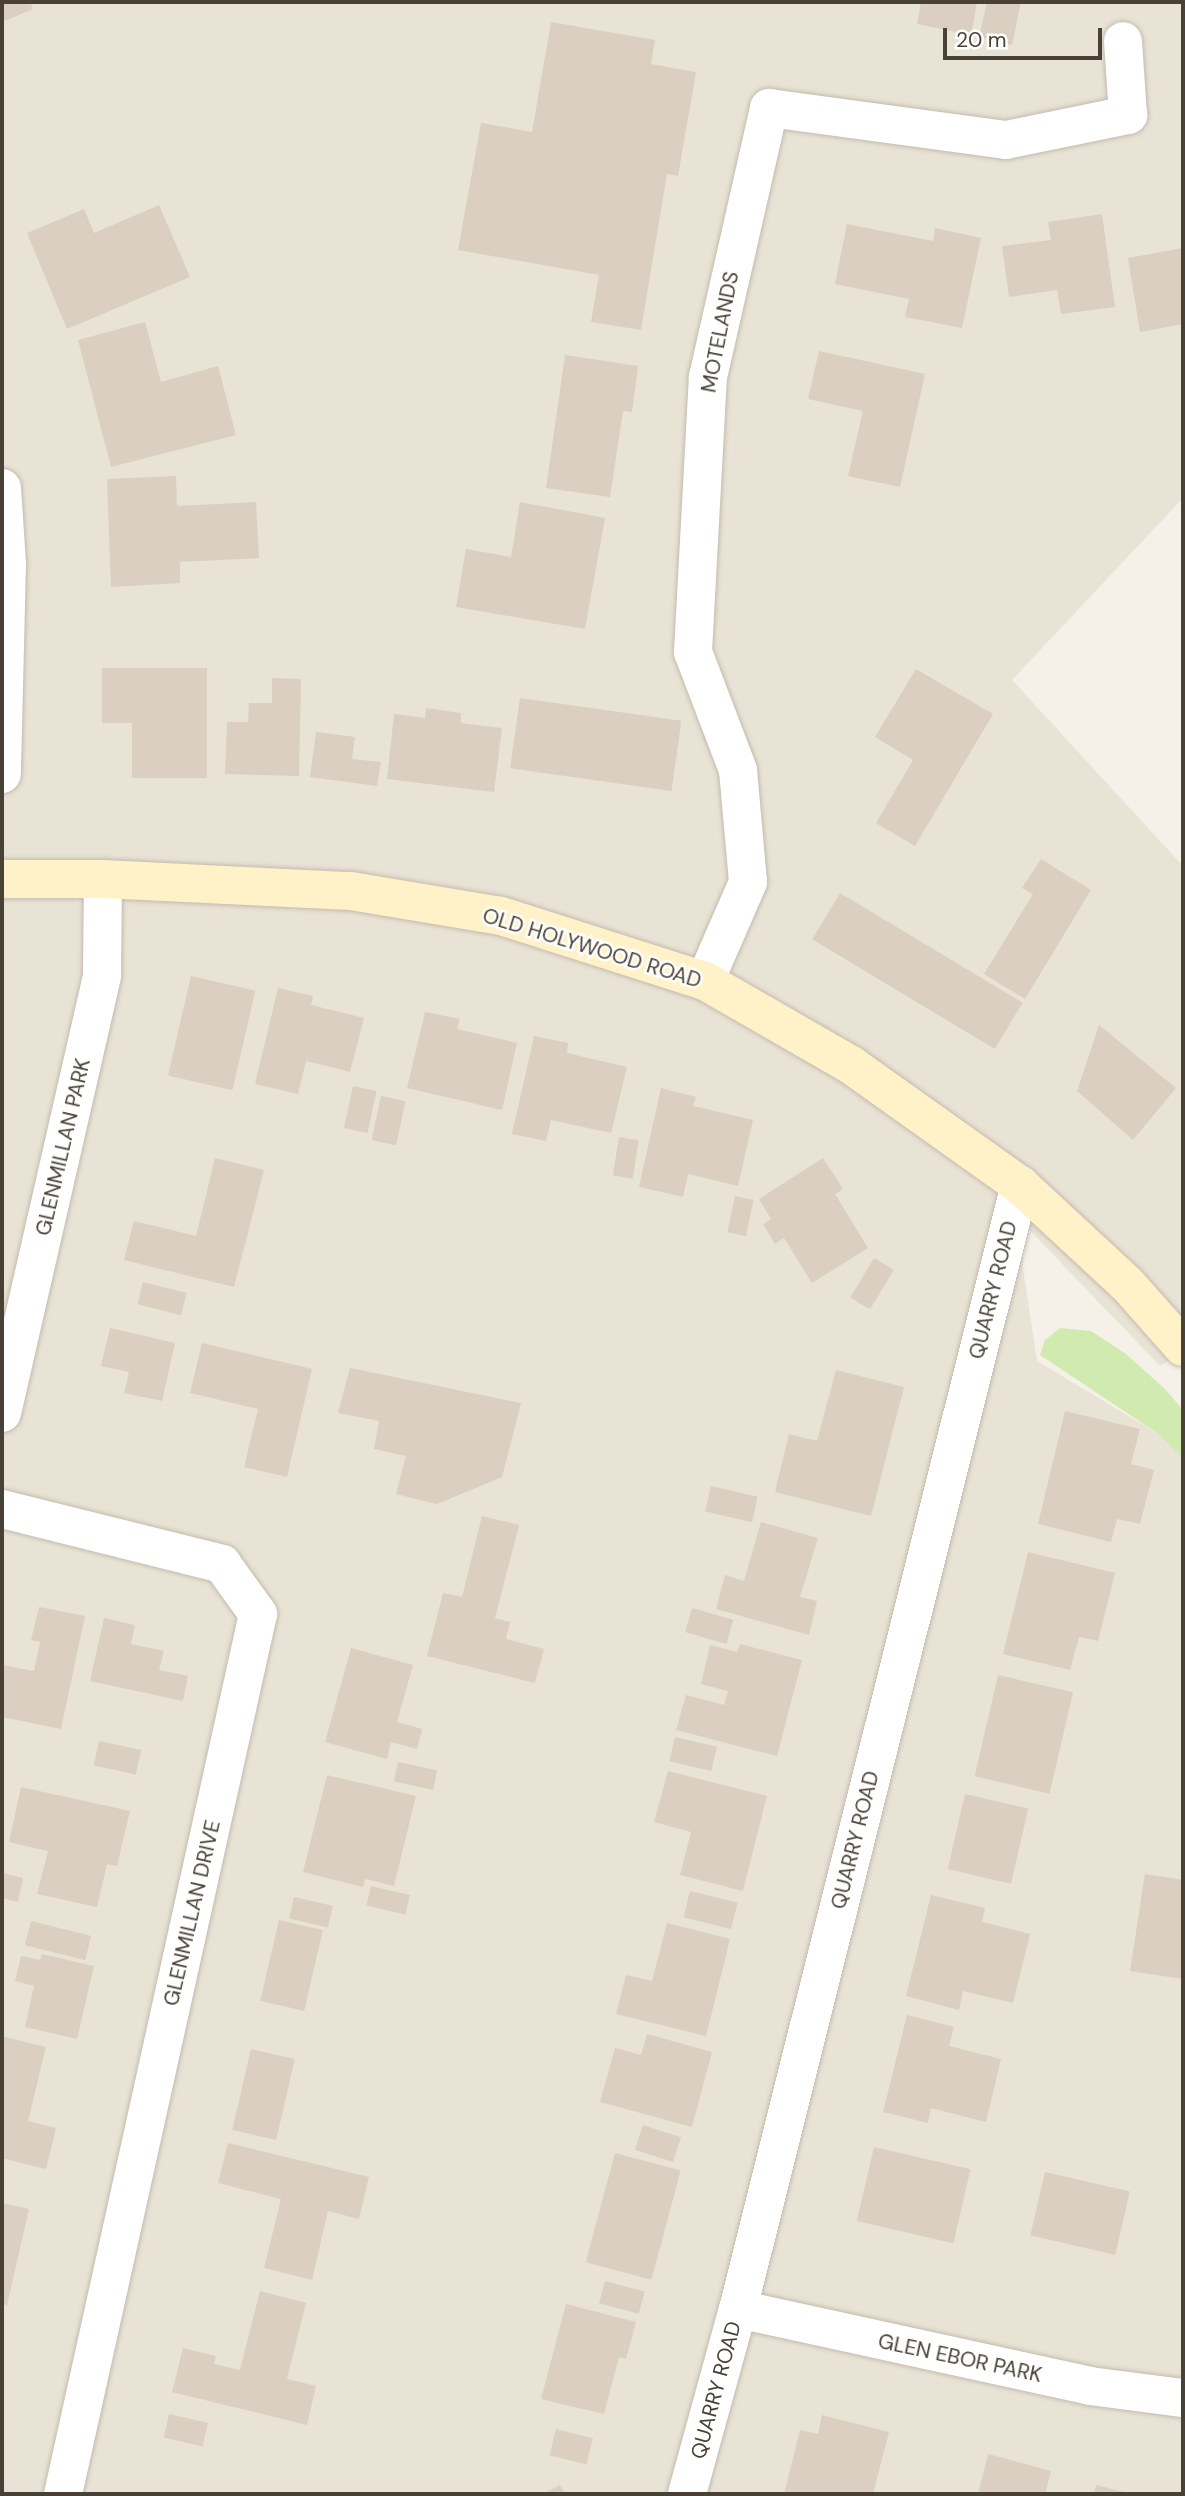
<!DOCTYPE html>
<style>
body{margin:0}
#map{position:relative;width:1185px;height:2496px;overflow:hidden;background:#f5f1e8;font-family:"DM Sans",sans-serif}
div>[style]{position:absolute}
.residential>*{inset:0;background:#e9e3d6}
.green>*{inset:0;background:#d1eaaf}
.building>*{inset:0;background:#dacfc0;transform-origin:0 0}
.roads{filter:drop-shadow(0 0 2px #c4bbad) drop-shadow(0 0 2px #c4bbad)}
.street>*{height:38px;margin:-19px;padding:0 19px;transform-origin:19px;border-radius:19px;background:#fff}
.secondary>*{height:38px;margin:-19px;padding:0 19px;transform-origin:19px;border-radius:19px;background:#fff1c8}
span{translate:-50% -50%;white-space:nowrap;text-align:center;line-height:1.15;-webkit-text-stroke:5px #fff;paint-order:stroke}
.street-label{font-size:21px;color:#494136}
.frame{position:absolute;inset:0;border:4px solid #494136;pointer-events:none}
.scale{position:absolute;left:943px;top:28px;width:159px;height:32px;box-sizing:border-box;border:4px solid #494136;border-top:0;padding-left:9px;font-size:21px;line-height:24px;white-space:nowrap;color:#494136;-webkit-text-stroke:5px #fff;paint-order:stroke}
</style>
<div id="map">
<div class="residential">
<div style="clip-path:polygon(2px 2px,1183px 2px,1183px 498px,1012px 680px,1183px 866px,1183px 1351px,1160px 1366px,1015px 1215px,1037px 1361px,1157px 1433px,1183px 1458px,1183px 2494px,2px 2494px)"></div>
</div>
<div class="green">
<div style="clip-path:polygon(1060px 1328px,1091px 1331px,1126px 1354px,1165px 1389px,1183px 1410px,1183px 1458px,1157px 1433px,1040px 1355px,1045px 1340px)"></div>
</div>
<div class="building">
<div style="clip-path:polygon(2px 2px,30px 2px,33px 9px,2px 22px)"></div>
<div style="clip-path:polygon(921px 2px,977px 2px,971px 35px,917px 24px)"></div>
<div style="clip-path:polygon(987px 2px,1021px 2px,1012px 45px,979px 37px)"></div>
<div style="clip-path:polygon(551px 22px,655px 40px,651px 64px,696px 72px,678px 176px,667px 174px,641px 330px,591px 322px,599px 275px,458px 250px,481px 123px,532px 132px)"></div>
<div style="clip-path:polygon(159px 205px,190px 277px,67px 329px,27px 233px,84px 209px,94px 233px)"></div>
<div style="clip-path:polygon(1102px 214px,1115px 307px,1061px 314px,1057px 290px,1009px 297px,1002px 246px,1051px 240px,1048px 222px)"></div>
<div style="clip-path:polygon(847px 224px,933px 241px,935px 228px,981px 238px,962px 328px,905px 317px,909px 299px,835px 284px)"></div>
<div style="clip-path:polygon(1183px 248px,1183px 324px,1140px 332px,1128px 258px)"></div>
<div style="clip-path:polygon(145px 322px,161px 382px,218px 366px,236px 435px,111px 467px,78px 340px)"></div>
<div style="clip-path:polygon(819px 351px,925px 374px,900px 487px,848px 476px,863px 411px,808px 399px)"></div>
<div style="clip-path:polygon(565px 355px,638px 366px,632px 412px,623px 411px,610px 497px,546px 488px)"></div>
<div style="clip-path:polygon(176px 476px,177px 506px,256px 502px,259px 558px,180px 562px,180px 583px,111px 587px,107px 479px)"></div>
<div style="clip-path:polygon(520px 502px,605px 518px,585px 629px,456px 607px,466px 549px,511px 557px)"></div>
<div style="clip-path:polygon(102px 668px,207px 668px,207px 778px,132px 778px,132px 723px,102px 723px)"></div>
<div style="clip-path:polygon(916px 669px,993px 714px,915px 846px,876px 823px,913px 760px,875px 737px)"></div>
<div style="clip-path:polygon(272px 678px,301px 679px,299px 776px,225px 774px,227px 722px,248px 722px,249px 703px,272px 703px)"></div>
<div style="left:520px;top:698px;width:163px;height:71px;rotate:8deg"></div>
<div style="clip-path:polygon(426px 708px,461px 713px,461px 723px,502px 728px,494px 792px,387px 779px,394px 714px,425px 718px)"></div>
<div style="clip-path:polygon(316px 732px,355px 737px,352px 759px,381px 762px,377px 786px,310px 777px)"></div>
<div style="clip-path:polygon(1041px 859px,1091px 890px,1025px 999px,984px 974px,1033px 894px,1022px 888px)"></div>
<div style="left:840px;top:893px;width:213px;height:54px;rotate:31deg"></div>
<div style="left:191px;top:976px;width:66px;height:102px;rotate:13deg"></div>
<div style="clip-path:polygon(278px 988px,313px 996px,311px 1005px,364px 1018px,350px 1072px,306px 1061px,298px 1094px,255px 1084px)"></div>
<div style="clip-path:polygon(425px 1012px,460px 1019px,457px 1029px,517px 1043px,502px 1110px,407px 1088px)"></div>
<div style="clip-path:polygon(1099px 1025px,1176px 1088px,1133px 1140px,1077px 1091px)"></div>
<div style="clip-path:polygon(534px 1036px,568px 1043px,567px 1053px,627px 1067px,611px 1133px,551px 1120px,546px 1141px,512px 1134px)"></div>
<div style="left:353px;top:1086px;width:24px;height:43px;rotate:12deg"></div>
<div style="clip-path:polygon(661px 1088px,696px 1097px,693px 1106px,753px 1120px,738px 1186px,688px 1174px,683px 1197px,639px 1187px)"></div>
<div style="left:381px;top:1096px;width:25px;height:45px;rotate:12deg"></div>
<div style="left:619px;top:1137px;width:20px;height:39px;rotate:9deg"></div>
<div style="clip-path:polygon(215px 1158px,264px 1170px,234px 1287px,124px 1260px,134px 1221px,196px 1236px)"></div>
<div style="clip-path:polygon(823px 1158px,843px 1189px,835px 1194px,868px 1248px,812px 1283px,784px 1238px,775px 1244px,763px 1224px,771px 1219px,759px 1199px)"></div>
<div style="left:735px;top:1196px;width:19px;height:37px;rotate:12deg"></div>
<div style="left:874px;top:1258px;width:23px;height:46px;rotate:31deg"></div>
<div style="left:143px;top:1282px;width:45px;height:23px;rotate:14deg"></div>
<div style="clip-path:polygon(110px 1328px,175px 1343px,162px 1401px,124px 1393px,129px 1372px,101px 1366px)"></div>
<div style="clip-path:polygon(202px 1343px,312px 1369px,287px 1477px,244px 1467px,258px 1409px,190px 1393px)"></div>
<div style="clip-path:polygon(350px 1368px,521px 1403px,502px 1477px,437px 1504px,396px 1494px,406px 1456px,374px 1449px,379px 1421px,338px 1413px)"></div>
<div style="clip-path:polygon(836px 1370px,904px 1387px,871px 1516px,775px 1492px,789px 1434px,817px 1441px)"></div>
<div style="clip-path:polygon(1065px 1411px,1140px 1429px,1131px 1464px,1154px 1470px,1140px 1524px,1117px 1519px,1111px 1542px,1038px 1524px)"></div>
<div style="left:711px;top:1486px;width:48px;height:26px;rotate:13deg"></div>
<div style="clip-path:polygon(482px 1516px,519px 1525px,495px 1618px,510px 1622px,506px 1639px,544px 1649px,535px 1683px,427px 1656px,443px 1593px,462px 1597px)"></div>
<div style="clip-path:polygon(761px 1522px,818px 1538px,800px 1597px,817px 1601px,809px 1635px,716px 1609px,725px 1575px,744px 1581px)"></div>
<div style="clip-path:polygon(1028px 1552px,1115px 1573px,1098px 1641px,1079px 1637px,1070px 1670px,1003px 1654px)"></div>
<div style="clip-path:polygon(39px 1607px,85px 1616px,61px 1729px,2px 1717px,2px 1665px,34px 1671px,40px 1642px,31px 1640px)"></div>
<div style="left:692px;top:1608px;width:43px;height:25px;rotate:16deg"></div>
<div style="clip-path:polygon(104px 1618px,135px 1625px,131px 1644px,164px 1651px,159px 1670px,188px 1676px,183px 1701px,90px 1681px)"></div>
<div style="clip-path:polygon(740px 1644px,802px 1660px,777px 1756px,676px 1730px,686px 1695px,724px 1705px,728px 1691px,701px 1684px,710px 1645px,737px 1652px)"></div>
<div style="clip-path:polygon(351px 1648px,413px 1665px,397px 1722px,422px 1729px,417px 1749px,391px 1742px,387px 1759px,325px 1742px)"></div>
<div style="left:998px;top:1675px;width:77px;height:104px;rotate:13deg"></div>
<div style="left:675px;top:1737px;width:43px;height:25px;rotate:13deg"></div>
<div style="left:99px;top:1741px;width:43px;height:25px;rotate:12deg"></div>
<div style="left:398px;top:1762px;width:40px;height:20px;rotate:12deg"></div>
<div style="clip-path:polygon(668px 1771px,767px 1796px,743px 1891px,680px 1875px,691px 1832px,654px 1822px)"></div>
<div style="clip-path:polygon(327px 1775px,416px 1796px,394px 1886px,365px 1879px,363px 1887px,303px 1872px)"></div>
<div style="clip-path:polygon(21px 1787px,130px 1811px,117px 1866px,107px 1864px,97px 1907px,37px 1894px,48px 1851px,9px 1842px)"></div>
<div style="left:965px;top:1794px;width:65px;height:77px;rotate:13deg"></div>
<div style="clip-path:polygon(2px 1873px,23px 1878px,18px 1902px,2px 1898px)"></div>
<div style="clip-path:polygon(1145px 1874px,1183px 1880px,1183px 1979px,1130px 1971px)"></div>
<div style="left:371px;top:1886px;width:40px;height:20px;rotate:13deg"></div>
<div style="left:690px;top:1891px;width:49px;height:27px;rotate:14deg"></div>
<div style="clip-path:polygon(931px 1895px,985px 1908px,982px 1922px,1030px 1934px,1013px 2003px,963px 1991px,959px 2010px,906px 1996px)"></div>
<div style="left:294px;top:1897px;width:40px;height:22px;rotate:13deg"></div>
<div style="left:279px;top:1920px;width:45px;height:83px;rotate:13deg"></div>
<div style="left:31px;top:1921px;width:62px;height:25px;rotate:14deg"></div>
<div style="clip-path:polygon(667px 1923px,730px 1939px,706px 2036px,616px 2014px,626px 1975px,652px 1981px)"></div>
<div style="clip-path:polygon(42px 1954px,94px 1966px,77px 2039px,25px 2027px,34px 1986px,15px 1981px,21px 1956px,40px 1960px)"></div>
<div style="clip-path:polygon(907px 2015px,954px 2027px,949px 2046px,1001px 2059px,986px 2122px,931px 2108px,928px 2123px,883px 2112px)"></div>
<div style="clip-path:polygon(647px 2034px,712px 2052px,692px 2127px,600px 2102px,615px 2048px,641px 2055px)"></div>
<div style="clip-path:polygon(2px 2036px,46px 2047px,28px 2121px,56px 2128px,46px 2169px,2px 2158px)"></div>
<div style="left:251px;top:2049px;width:45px;height:83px;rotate:13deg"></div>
<div style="left:643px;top:2125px;width:40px;height:26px;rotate:18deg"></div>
<div style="clip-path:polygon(228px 2143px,369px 2177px,359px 2219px,328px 2211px,312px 2280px,264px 2268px,281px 2199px,218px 2183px)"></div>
<div style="left:874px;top:2147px;width:99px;height:76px;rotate:13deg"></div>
<div style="left:615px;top:2153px;width:68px;height:113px;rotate:15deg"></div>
<div style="left:1045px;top:2172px;width:87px;height:65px;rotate:13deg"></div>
<div style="clip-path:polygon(2px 2203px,29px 2209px,7px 2305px,2px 2304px)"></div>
<div style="left:605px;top:2281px;width:41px;height:23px;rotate:15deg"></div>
<div style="clip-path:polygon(260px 2291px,306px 2303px,287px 2379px,316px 2386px,307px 2425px,172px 2392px,183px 2348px,216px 2356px,214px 2364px,240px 2370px)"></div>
<div style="clip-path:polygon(566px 2304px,636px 2322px,626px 2359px,619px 2357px,604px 2414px,541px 2399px)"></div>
<div style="left:169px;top:2414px;width:40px;height:24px;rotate:13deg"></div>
<div style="clip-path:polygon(822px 2415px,889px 2432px,873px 2494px,784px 2494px,800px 2430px,818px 2434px)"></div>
<div style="left:556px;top:2429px;width:38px;height:27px;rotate:14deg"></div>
<div style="clip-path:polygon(988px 2454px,1051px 2471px,1045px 2494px,978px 2494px)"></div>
<div style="clip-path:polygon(560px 2485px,565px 2494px,543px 2494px)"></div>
<div style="clip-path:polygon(1096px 2485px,1128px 2493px,1128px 2494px,1094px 2494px)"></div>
</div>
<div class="roads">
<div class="street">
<div style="left:2px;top:488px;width:76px;rotate:86.2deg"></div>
<div style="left:7px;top:564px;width:210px;rotate:91.4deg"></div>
<div style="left:705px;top:981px;width:108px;rotate:-66.5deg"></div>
<div style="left:748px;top:882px;width:112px;rotate:-95.1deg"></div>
<div style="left:738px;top:770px;width:126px;rotate:-110.9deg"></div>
<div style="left:693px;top:652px;width:275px;rotate:-86.9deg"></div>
<div style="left:708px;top:377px;width:276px;rotate:-77.2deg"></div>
<div style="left:769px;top:108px;width:239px;rotate:7.7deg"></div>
<div style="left:1006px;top:140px;width:125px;rotate:-11.6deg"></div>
<div style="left:1128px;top:115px;width:74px;rotate:-93.9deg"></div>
<div style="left:2px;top:1413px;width:449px;rotate:-77.1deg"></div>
<div style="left:102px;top:975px;width:96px;rotate:-89.4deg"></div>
<div style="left:2px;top:1509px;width:227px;rotate:14deg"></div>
<div style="left:222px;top:1564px;width:62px;rotate:54.2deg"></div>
<div style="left:258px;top:1614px;width:901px;rotate:102.49deg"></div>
<div style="left:738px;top:2309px;width:360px;rotate:12.3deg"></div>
<div style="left:1090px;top:2386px;width:94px;rotate:7.4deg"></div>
<div style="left:687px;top:2494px;width:192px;rotate:-74.6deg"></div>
<div style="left:738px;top:2309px;width:1159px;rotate:-75.92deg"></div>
</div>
<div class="secondary">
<div style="left:2px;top:879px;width:101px"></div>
<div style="left:103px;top:879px;width:248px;rotate:2.8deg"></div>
<div style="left:351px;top:891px;width:152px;rotate:9.5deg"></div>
<div style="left:501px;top:916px;width:214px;rotate:17.7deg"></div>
<div style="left:705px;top:981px;width:168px;rotate:29.9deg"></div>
<div style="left:851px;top:1065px;width:207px;rotate:35.4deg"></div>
<div style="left:1020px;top:1185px;width:146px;rotate:42.8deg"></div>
<div style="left:1127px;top:1284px;width:84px;rotate:48.4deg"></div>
</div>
</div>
<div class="street-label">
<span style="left:720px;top:332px;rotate:-79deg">MOTELANDS</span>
<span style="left:592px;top:948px;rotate:17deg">OLD HOLYWOOD ROAD</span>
<span style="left:63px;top:1147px;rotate:-77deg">GLENMILLAN PARK</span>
<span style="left:993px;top:1290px;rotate:-76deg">QUARRY ROAD</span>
<span style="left:855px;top:1840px;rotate:-76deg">QUARRY ROAD</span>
<span style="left:192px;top:1913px;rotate:-77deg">GLENMILLAN DRIVE</span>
<span style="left:960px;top:2358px;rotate:12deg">GLEN EBOR PARK</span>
<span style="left:716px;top:2390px;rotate:-75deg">QUARRY ROAD</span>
</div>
<div class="frame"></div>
<div class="scale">20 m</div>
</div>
